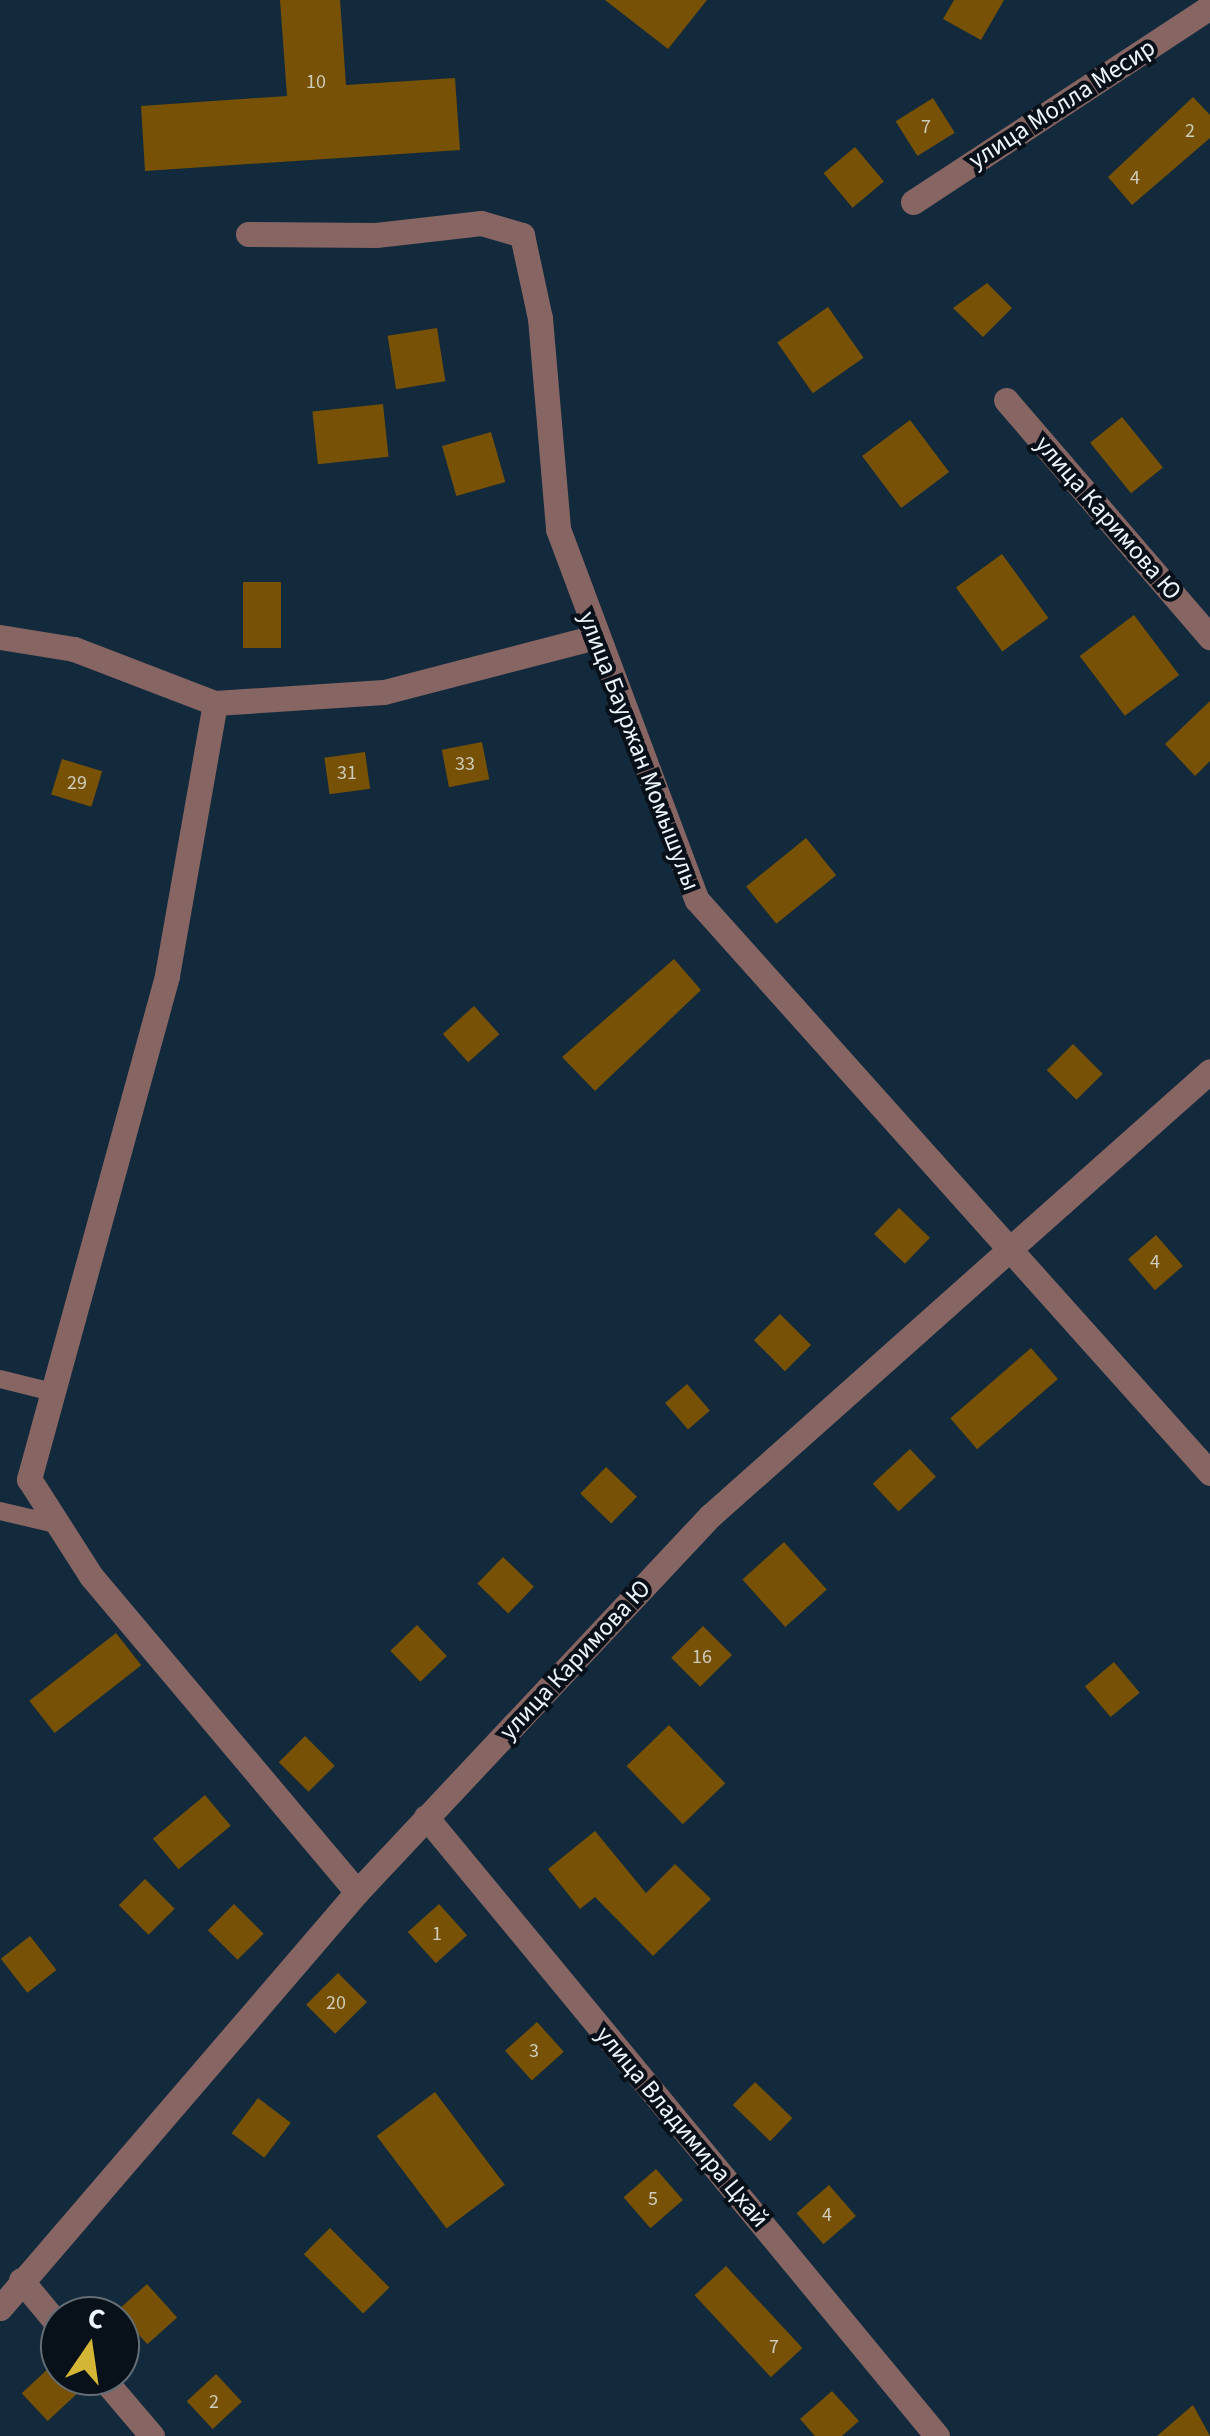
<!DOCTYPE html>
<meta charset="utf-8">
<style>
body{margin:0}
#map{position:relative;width:1210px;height:2436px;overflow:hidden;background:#132a3c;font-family:"Source Sans 3",sans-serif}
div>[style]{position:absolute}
.building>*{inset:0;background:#765106;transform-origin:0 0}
.lane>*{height:18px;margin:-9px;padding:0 9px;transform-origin:9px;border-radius:9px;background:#866563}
.street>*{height:25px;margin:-12.5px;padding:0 12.5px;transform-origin:12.5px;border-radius:12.5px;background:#866563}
span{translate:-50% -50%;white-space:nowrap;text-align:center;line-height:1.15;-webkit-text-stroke:8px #081119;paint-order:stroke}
.number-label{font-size:20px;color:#cfccbe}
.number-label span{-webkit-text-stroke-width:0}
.street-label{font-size:25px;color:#edf5fc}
.north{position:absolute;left:40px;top:2296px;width:100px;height:100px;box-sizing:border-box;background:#081119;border:2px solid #646c74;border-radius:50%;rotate:13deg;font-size:28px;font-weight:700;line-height:40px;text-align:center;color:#edf5fc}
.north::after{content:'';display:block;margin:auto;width:35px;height:45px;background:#d3b635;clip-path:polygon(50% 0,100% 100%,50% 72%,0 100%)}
</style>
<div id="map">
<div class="building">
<div style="clip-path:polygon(280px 0,340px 0,346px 85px,455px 78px,460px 150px,145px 171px,141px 106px,287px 96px)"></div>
<div style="clip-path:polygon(605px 0,707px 0,668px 49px)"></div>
<div style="clip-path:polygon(954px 0,1004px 0,981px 40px,943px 19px)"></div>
<div style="clip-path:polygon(1193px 97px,1210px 115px,1210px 138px,1132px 205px,1108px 177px)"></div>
<div style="left:933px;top:98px;width:41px;height:44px;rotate:58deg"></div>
<div style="left:855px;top:147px;width:45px;height:41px;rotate:50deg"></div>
<div style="clip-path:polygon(987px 283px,1012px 308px,983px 337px,953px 308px)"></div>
<div style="left:828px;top:307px;width:62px;height:62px;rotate:55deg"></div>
<div style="left:437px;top:328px;width:54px;height:50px;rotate:81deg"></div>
<div style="left:383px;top:404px;width:53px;height:71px;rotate:84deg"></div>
<div style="left:1122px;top:417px;width:65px;height:41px;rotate:51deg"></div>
<div style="left:910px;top:420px;width:65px;height:60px;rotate:53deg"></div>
<div style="left:491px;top:432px;width:52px;height:51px;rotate:74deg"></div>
<div style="left:1002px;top:554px;width:79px;height:57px;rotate:54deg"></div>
<div style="left:243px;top:582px;width:38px;height:66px"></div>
<div style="left:1134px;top:615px;width:75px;height:68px;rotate:53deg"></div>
<div style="clip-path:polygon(1210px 701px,1210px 761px,1195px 776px,1165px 744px)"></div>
<div style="left:482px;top:742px;width:38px;height:41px;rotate:79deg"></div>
<div style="left:365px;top:752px;width:37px;height:41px;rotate:82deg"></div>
<div style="left:62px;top:759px;width:42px;height:37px;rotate:17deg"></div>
<div style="left:806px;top:838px;width:48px;height:77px;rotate:51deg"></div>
<div style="clip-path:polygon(674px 959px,701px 990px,595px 1091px,562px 1057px)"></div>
<div style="left:474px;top:1006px;width:38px;height:42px;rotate:48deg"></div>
<div style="left:1073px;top:1044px;width:42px;height:37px;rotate:45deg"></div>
<div style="left:899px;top:1208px;width:43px;height:36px;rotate:44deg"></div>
<div style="left:1156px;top:1235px;width:41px;height:37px;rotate:49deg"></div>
<div style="left:780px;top:1314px;width:44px;height:37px;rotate:45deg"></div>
<div style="left:1031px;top:1348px;width:41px;height:107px;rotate:49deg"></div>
<div style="left:687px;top:1384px;width:35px;height:29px;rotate:49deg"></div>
<div style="left:910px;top:1449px;width:38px;height:51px;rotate:47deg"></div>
<div style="left:606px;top:1467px;width:43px;height:37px;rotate:44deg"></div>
<div style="left:784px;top:1542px;width:64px;height:56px;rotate:48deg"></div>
<div style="left:503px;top:1557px;width:43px;height:37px;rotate:44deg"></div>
<div style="left:417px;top:1625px;width:43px;height:37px;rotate:46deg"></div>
<div style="left:703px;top:1626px;width:41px;height:45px;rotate:45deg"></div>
<div style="left:116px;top:1633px;width:41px;height:110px;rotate:52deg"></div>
<div style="left:1114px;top:1662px;width:40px;height:38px;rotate:50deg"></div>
<div style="left:669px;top:1725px;width:81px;height:59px;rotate:46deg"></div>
<div style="left:305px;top:1736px;width:42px;height:37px;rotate:45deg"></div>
<div style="left:205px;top:1795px;width:40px;height:68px;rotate:50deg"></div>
<div style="clip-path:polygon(595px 1831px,646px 1893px,675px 1864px,711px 1899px,653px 1956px,595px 1897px,580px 1909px,548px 1869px)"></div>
<div style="left:145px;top:1879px;width:42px;height:37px;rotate:45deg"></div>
<div style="left:234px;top:1904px;width:42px;height:37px;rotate:45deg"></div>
<div style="left:439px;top:1904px;width:42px;height:42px;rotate:48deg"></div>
<div style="left:30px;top:1936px;width:43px;height:37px;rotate:52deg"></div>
<div style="left:338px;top:1973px;width:41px;height:45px;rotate:45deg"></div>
<div style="left:537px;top:2022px;width:40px;height:43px;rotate:48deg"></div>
<div style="left:755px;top:2082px;width:52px;height:32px;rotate:44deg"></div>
<div style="left:435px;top:2092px;width:116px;height:73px;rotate:53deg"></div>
<div style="left:258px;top:2098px;width:41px;height:44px;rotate:37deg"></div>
<div style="left:656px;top:2169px;width:41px;height:43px;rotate:49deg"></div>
<div style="left:829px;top:2185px;width:41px;height:43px;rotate:49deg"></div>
<div style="left:330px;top:2228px;width:84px;height:37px;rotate:45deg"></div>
<div style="left:726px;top:2266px;width:112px;height:43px;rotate:47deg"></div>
<div style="left:147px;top:2284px;width:45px;height:40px;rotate:48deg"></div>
<div style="left:51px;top:2366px;width:38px;height:40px;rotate:47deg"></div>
<div style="left:216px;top:2374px;width:38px;height:40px;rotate:47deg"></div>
<div style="clip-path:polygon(832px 2391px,859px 2421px,842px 2436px,815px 2436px,800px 2419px)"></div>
<div style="clip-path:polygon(1193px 2405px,1210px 2436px,1157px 2436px)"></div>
</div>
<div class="lane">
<div style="left:0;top:1379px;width:50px;rotate:13.8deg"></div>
<div style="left:0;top:1511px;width:57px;rotate:13.3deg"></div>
</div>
<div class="street">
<div style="left:913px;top:202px;width:355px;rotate:-33.3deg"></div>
<div style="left:248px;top:234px;width:128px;rotate:0.4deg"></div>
<div style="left:376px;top:235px;width:106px;rotate:-6.5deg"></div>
<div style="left:481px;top:223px;width:43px;rotate:16.3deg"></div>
<div style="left:522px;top:235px;width:85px;rotate:77.8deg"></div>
<div style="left:540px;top:318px;width:212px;rotate:85.1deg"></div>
<div style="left:558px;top:529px;width:396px;rotate:69.5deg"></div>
<div style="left:697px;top:900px;width:769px;rotate:48.16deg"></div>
<div style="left:1006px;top:400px;width:313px;rotate:49.3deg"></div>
<div style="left:0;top:637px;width:75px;rotate:9.2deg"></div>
<div style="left:74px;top:649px;width:151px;rotate:21deg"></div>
<div style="left:215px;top:703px;width:169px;rotate:-3.7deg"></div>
<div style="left:384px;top:692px;width:214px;rotate:-14.6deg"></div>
<div style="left:215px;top:703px;width:277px;rotate:100deg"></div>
<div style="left:167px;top:976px;width:522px;rotate:105.34deg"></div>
<div style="left:29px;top:1479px;width:115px;rotate:57.4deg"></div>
<div style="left:91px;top:1576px;width:413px;rotate:49.9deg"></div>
<div style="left:426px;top:1817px;width:803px;rotate:50.46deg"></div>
<div style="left:21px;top:2280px;width:61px;rotate:50.3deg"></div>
<div style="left:0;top:2308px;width:548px;rotate:-49.36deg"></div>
<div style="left:357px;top:1892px;width:516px;rotate:-46.81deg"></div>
<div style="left:710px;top:1516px;width:669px;rotate:-41.67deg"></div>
<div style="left:101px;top:2376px;width:79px;rotate:49.6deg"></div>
</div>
<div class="number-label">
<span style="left:316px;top:82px">10</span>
<span style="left:926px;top:127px">7</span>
<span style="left:1190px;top:131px">2</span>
<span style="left:1135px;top:178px">4</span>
<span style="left:465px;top:764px">33</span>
<span style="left:347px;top:773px">31</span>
<span style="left:77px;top:783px">29</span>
<span style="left:1155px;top:1262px">4</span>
<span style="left:702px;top:1657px">16</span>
<span style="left:437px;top:1934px">1</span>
<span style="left:336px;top:2003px">20</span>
<span style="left:534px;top:2051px">3</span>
<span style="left:653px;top:2199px">5</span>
<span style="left:827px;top:2215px">4</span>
<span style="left:774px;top:2347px">7</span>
<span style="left:214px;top:2402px">2</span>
</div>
<div class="street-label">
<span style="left:1062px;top:104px;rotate:-33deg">улица Молла Месир</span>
<span style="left:1108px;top:518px;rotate:49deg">улица Каримова Ю</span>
<span style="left:639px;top:751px;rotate:69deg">улица Бауржан Момышулы</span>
<span style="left:575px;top:1660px;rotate:-47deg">улица Каримова Ю</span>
<span style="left:682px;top:2127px;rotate:50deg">улица Владимира Цхай</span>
</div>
<div class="north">С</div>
</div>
